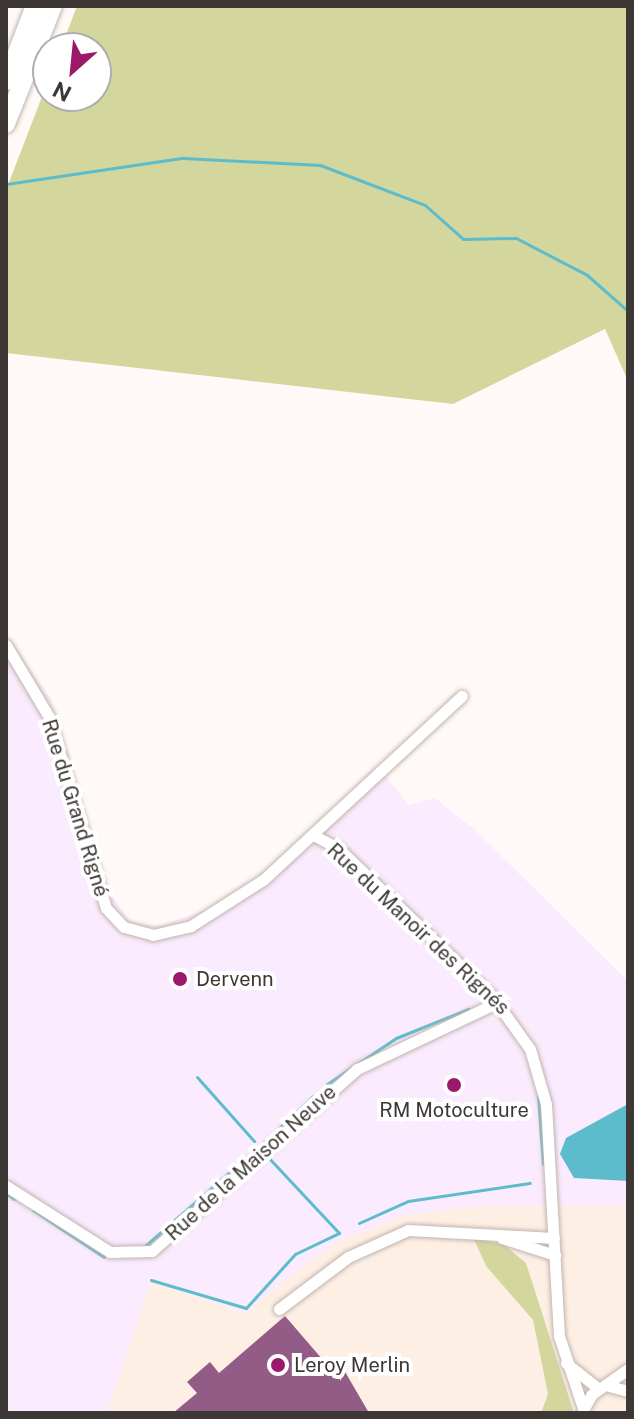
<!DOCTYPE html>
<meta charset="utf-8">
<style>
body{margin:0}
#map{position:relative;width:634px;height:1419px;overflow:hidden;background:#fffaf7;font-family:"Public Sans",sans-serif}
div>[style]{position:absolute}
.built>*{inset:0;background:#feefe5}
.industrial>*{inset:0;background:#fbebfe}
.green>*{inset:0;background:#d3d79e}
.water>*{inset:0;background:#5dbccc}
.stream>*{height:3px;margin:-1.5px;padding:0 1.5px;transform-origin:1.5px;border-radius:1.5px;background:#5dbccc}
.building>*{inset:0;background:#935c86}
.roads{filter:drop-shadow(0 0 2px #c0b5ae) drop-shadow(0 0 2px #c0b5ae)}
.minor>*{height:11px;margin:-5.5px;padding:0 5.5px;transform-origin:5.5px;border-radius:5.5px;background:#fff}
.trunk>*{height:18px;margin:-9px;padding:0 9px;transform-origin:9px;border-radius:9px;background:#fff}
.dots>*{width:22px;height:22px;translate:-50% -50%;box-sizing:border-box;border:4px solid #fff;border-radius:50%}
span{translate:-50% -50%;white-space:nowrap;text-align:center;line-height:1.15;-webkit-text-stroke:8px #fff;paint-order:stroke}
.street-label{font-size:20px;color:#3d3835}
.poi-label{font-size:20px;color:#3d3835}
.left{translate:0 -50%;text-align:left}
.frame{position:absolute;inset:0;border:8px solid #3d3835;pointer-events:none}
.north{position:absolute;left:32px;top:32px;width:80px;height:80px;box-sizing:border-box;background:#fff;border:2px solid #b1afae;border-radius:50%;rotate:207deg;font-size:22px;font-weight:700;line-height:32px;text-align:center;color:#3d3835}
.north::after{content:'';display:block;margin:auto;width:28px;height:36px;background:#9c186a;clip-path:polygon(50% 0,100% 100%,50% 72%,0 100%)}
</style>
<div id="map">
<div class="built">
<div style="clip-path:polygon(628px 1206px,628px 1413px,107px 1413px,151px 1282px,244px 1313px,333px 1244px,403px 1215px,472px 1207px)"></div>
</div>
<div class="industrial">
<div style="clip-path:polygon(6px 634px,51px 699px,110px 894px,130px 921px,158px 926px,210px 909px,260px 875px,378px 767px,409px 805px,435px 798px,474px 829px,628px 981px,628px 1206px,472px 1207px,403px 1215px,333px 1244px,244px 1313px,151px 1282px,107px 1413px,6px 1413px)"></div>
</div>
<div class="green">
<div style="clip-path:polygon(77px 6px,628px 6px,628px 381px,605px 329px,453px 404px,6px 353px,6px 190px,48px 81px,48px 96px,96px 96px,96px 48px,61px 48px)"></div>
<div style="clip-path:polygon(473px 1237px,504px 1245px,526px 1263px,574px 1413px,541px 1413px,548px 1394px,533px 1320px,486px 1266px)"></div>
</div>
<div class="water">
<div style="clip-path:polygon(628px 1104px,628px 1181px,574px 1178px,560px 1154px,566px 1138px)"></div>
</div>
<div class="stream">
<div style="left:6px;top:184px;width:179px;rotate:-8.4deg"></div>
<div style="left:183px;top:158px;width:137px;rotate:2.9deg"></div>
<div style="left:320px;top:165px;width:112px;rotate:20.9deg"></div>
<div style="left:425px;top:205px;width:51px;rotate:41.8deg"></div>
<div style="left:463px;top:239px;width:53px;rotate:-1.1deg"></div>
<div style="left:516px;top:238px;width:80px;rotate:27.5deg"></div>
<div style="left:587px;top:275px;width:55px;rotate:41.3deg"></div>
<div style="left:329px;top:849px;width:57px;rotate:42.1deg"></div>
<div style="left:197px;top:1077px;width:86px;rotate:48.3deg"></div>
<div style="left:327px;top:1084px;width:83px;rotate:-33.7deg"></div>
<div style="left:396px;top:1038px;width:78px;rotate:-21.9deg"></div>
<div style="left:538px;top:1096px;width:68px;rotate:85.8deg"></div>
<div style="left:264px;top:1142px;width:67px;rotate:-43.2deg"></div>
<div style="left:6px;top:1193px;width:10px;rotate:37deg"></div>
<div style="left:33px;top:1210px;width:85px;rotate:33.5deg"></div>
<div style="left:359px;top:1223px;width:54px;rotate:-24.2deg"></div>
<div style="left:408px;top:1201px;width:123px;rotate:-8.4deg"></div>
<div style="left:145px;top:1246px;width:150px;rotate:-41.2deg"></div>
<div style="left:151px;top:1280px;width:99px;rotate:16.4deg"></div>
<div style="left:246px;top:1308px;width:73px;rotate:-47.8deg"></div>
<div style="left:295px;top:1254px;width:49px;rotate:-25.5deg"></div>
<div style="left:339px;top:1233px;width:104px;rotate:-133.1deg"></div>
</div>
<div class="building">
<div style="clip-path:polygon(285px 1316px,329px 1367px,344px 1370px,369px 1413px,173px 1413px,197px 1393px,187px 1382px,210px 1362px,219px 1373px)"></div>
</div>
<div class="roads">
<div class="minor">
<div style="left:6px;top:645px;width:84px;rotate:59.2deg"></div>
<div style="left:49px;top:717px;width:199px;rotate:73.4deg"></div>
<div style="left:106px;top:908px;width:26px;rotate:47deg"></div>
<div style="left:124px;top:927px;width:30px;rotate:15deg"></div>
<div style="left:153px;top:935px;width:39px;rotate:-13deg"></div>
<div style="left:191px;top:926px;width:85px;rotate:-32.6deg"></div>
<div style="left:263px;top:880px;width:271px;rotate:-42.8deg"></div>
<div style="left:317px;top:837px;width:24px;rotate:28deg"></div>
<div style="left:338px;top:848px;width:214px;rotate:43.9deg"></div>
<div style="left:492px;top:996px;width:65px;rotate:54.4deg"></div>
<div style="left:530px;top:1049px;width:57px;rotate:73.8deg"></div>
<div style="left:546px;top:1104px;width:232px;rotate:86.8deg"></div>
<div style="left:559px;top:1336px;width:76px;rotate:71.6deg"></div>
<div style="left:6px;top:1186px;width:123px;rotate:32.4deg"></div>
<div style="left:110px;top:1252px;width:42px;rotate:-1.4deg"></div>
<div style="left:152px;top:1251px;width:274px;rotate:-41.6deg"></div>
<div style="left:357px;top:1069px;width:156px;rotate:-25.4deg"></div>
<div style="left:502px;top:1238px;width:56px;rotate:17.8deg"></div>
<div style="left:279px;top:1309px;width:86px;rotate:-37deg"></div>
<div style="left:348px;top:1257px;width:66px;rotate:-24.2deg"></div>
<div style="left:408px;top:1230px;width:146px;rotate:3.1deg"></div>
<div style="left:566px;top:1363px;width:42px;rotate:38.2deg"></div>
<div style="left:609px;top:1386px;width:20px;rotate:15deg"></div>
<div style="left:583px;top:1410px;width:18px;rotate:-61deg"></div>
<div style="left:592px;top:1394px;width:44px;rotate:-34.8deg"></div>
</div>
<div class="trunk">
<div style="left:6px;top:81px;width:80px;rotate:-68.9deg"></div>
<div style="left:6px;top:124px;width:127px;rotate:-68.3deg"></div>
</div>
</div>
<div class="dots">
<div style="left:180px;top:979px;background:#9c186a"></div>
<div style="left:454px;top:1085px;background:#9c186a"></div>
<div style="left:278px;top:1365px;background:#9c186a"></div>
</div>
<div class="street-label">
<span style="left:75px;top:808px;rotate:73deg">Rue du Grand Rigné</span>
<span style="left:418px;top:929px;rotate:43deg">Rue du Manoir des Rignés</span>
<span style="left:251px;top:1163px;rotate:-42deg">Rue de la Maison Neuve</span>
</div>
<div class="poi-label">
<span class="left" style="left:196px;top:979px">Dervenn</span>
<span style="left:454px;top:1110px">RM Motoculture</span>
<span class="left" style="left:294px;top:1365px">Leroy Merlin</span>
</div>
<div class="frame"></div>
<div class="north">N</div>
</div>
